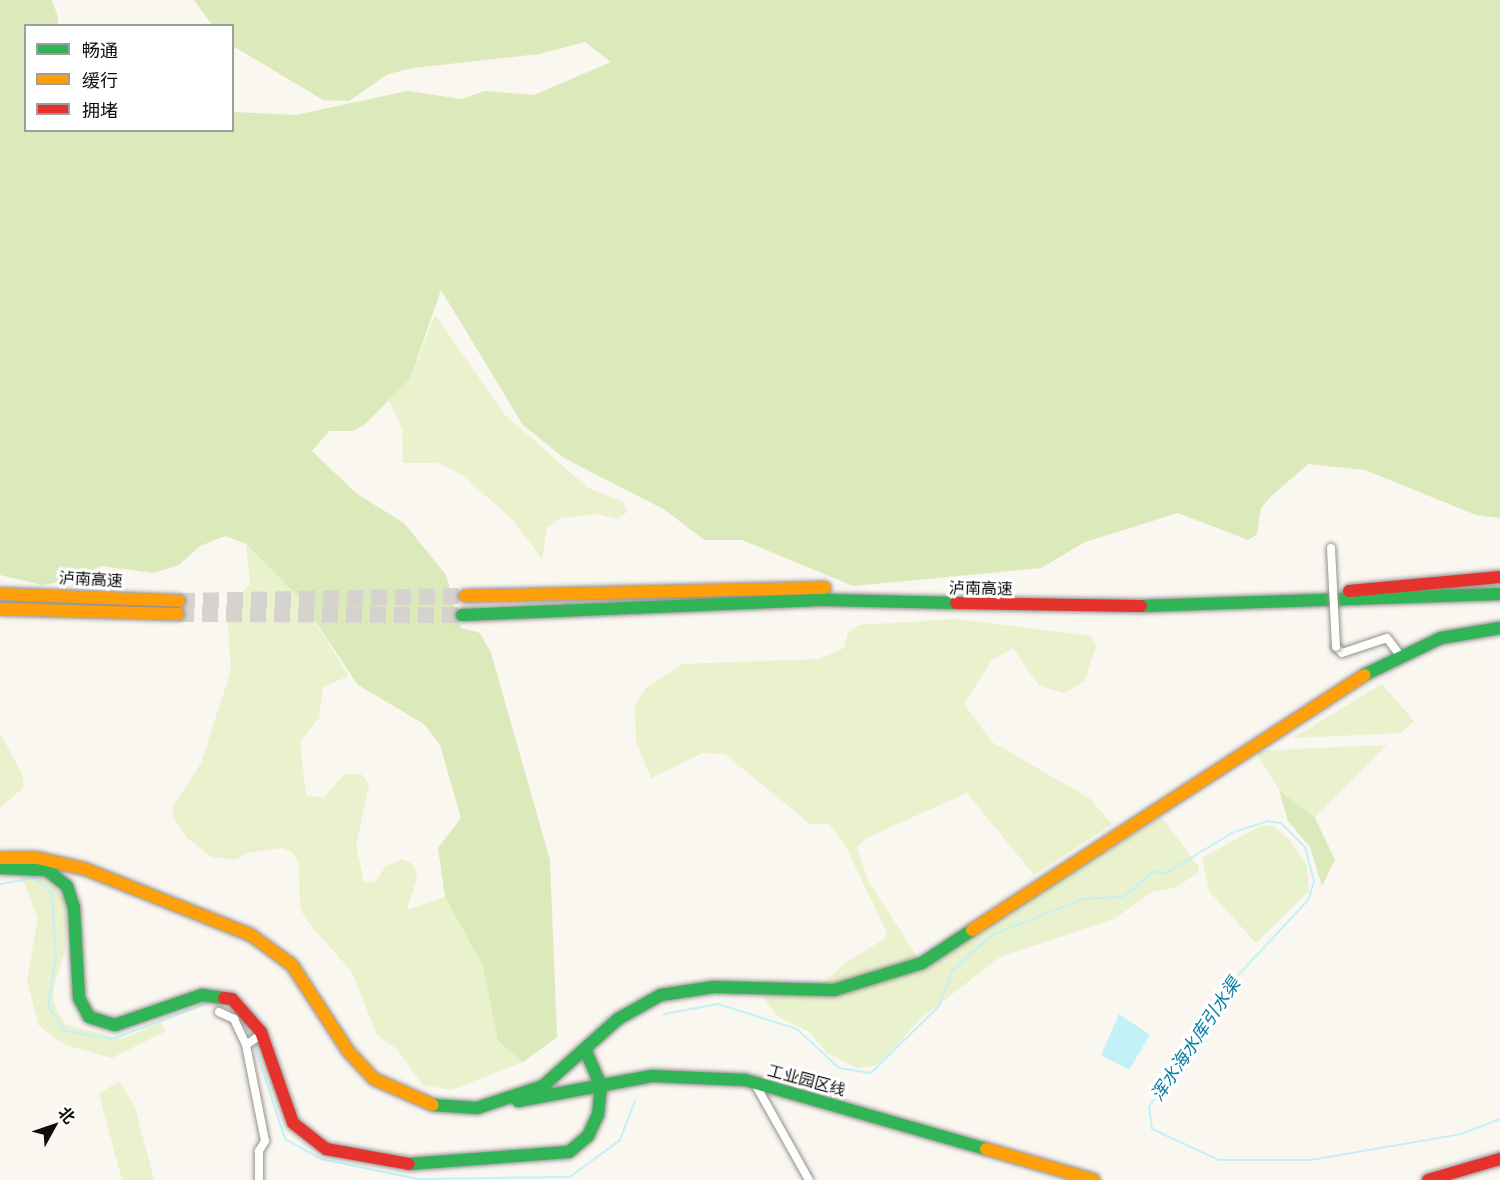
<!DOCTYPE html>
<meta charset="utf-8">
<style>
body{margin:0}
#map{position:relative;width:1500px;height:1180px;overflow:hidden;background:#faf6f0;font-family:Literata,"Noto Sans SC",serif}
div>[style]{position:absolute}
.green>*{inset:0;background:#eaf1cd}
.forest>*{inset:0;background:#dce9bb}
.water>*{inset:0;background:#c3f1f8}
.stream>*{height:2px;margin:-1px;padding:0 1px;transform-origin:1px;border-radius:1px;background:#c3f1f8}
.highway-tunnel>*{height:16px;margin-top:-8px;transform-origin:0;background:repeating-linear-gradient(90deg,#d6d3ce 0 16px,transparent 0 24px)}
.roads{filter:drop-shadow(0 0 2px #93918f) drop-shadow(0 0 2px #93918f)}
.street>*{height:8px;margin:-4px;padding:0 4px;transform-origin:4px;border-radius:4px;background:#fefefd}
.fast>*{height:12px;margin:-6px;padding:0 6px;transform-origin:6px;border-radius:6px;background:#30b455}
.slow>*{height:12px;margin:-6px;padding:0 6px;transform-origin:6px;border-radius:6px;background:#ff9f0a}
.jam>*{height:12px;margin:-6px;padding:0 6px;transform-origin:6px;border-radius:6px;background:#e5322d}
.bridges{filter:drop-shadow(0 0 2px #93918f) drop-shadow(0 0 2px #93918f)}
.street-bridge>*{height:8px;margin:-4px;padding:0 4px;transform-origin:4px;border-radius:4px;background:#fefefd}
span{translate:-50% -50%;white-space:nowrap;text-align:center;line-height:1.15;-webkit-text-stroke:6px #fff;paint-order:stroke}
.street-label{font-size:16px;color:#0c0c0c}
.water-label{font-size:18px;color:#0a7fa1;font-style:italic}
.legend{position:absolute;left:24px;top:24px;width:210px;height:108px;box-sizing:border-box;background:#fff;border:2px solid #9e9e9e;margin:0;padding:8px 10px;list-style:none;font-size:18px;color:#0c0c0c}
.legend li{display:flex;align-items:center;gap:12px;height:30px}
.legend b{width:30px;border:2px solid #9e9e9e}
.north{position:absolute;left:24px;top:1096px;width:60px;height:60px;-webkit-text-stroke:4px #fff;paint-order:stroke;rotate:50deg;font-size:16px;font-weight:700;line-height:24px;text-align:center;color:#0c0c0c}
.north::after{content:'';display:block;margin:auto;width:21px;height:27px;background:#0c0c0c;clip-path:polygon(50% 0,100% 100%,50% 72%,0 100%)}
</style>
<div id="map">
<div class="green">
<div style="clip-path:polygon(435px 315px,505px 415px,588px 488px,623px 502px,627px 512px,617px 519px,598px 514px,560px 518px,547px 528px,542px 559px,512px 519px,461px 474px,438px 463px,403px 463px,402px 429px,388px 398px,410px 379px)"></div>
<div style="clip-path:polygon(246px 544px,301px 600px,349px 676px,323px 687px,319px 718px,300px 742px,306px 795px,324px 798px,344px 774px,361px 774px,369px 785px,356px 845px,364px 883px,375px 882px,386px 866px,403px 859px,414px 865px,417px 877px,407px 910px,445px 897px,483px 966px,498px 1041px,523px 1062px,451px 1090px,423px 1085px,397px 1049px,377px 1035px,352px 972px,307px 921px,300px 908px,299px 863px,293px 853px,283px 848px,246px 853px,236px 860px,212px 857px,188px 839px,174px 819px,172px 808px,201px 763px,231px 670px,227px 609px,250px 584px)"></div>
<div style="clip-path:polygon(956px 619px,1091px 636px,1096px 645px,1085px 681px,1064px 693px,1039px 686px,1013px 648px,992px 660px,964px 704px,992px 742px,1089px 798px,1112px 824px,1034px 875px,967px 793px,866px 838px,857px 848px,868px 881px,923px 965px,1161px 817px,1199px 867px,1198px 873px,1176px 887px,1152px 892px,1114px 919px,1000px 957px,921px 1018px,879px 1065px,857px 1068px,827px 1053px,809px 1032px,777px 1016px,763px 997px,810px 995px,844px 964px,884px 939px,887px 933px,844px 843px,829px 824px,810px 824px,725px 754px,703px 753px,651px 778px,636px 741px,635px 704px,646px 688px,683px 664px,819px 659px,844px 648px,848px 632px,859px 625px)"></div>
<div style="clip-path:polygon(1382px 684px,1414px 721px,1401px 733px,1293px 738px)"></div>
<div style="clip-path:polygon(0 733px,23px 776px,23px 788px,0 808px)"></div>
<div style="clip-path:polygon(1387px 745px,1315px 818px,1279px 790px,1255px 751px)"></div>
<div style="clip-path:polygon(1260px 826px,1273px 826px,1290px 840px,1307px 866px,1309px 891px,1256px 943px,1209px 891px,1202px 858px)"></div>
<div style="clip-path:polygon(18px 868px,39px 868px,66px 901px,66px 947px,53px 990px,54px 1004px,66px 1025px,122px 1039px,161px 1022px,166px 1031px,112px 1058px,65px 1045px,39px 1026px,27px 981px,38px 918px)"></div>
<div style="clip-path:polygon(119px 1081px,135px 1107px,154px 1180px,122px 1180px,99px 1094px)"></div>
</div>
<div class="forest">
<div style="clip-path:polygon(0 0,52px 0,58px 17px,58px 25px,26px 26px,26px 130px,232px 130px,233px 112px,296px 115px,407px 91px,462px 99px,484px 91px,534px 95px,611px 62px,585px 42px,539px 54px,413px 68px,388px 74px,349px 101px,323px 100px,233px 46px,232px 26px,212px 25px,194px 0,1500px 0,1500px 518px,1476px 515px,1365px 470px,1308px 464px,1269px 498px,1261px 508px,1257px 534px,1248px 540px,1178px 513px,1085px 542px,1041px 568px,853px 586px,742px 540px,704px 540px,665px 510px,564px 458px,523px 425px,441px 290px,410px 379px,364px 425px,353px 431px,329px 431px,312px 451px,357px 494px,404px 523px,446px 575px,461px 628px,480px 633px,491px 653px,550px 860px,557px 1037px,523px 1062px,498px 1041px,483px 966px,445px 897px,438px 848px,461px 818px,440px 745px,424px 724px,358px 685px,301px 600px,246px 544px,225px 536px,200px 546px,179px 565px,154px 573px,101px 566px,79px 579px,42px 585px,0 575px)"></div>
<div style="clip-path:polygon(1279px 790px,1315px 818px,1335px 860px,1322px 886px,1310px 847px,1288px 821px)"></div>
</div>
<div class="water">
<div style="clip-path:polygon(1119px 1014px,1150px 1035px,1129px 1070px,1101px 1055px)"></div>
</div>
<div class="stream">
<div style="left:0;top:884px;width:36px;rotate:-10deg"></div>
<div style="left:35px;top:878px;width:23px;rotate:41deg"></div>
<div style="left:52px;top:893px;width:64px;rotate:86.4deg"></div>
<div style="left:56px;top:957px;width:50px;rotate:99.3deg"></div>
<div style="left:48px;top:1006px;width:30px;rotate:56deg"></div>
<div style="left:65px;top:1031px;width:48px;rotate:9.7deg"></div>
<div style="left:112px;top:1039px;width:106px;rotate:-20.5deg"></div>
<div style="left:664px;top:1014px;width:55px;rotate:-10.5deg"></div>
<div style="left:718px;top:1004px;width:83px;rotate:17.6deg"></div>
<div style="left:797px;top:1029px;width:57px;rotate:42.9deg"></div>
<div style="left:839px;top:1068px;width:32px;rotate:9deg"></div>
<div style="left:871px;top:1073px;width:95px;rotate:-44.6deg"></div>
<div style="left:939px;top:1006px;width:39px;rotate:-69deg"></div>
<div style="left:953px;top:970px;width:52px;rotate:-41.9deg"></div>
<div style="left:992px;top:935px;width:98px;rotate:-21.6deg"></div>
<div style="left:1083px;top:899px;width:40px;rotate:-2.9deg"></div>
<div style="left:1123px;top:897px;width:41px;rotate:-39.1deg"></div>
<div style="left:1155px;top:871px;width:9px;rotate:18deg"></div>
<div style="left:1164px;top:874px;width:82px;rotate:-31deg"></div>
<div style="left:1234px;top:832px;width:35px;rotate:-18deg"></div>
<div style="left:1267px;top:821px;width:14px;rotate:8deg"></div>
<div style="left:1281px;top:823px;width:34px;rotate:45deg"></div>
<div style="left:1305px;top:847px;width:35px;rotate:75deg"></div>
<div style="left:1314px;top:881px;width:19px;rotate:106deg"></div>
<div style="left:1309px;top:899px;width:116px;rotate:132.9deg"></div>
<div style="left:1230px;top:984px;width:147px;rotate:123.4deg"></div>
<div style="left:1149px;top:1107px;width:22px;rotate:82deg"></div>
<div style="left:1152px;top:1129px;width:74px;rotate:24.8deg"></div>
<div style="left:1219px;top:1160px;width:92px"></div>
<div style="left:1311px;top:1160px;width:152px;rotate:-9.8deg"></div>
<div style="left:1461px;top:1134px;width:42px;rotate:-21deg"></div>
<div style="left:244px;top:1022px;width:17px;rotate:66deg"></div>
<div style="left:254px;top:1044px;width:100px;rotate:71.9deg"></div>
<div style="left:285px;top:1139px;width:41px;rotate:29.1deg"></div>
<div style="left:321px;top:1159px;width:99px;rotate:11.7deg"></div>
<div style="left:418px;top:1179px;width:152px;rotate:-0.8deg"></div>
<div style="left:570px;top:1177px;width:62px;rotate:-36.5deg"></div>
<div style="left:620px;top:1140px;width:42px;rotate:-69deg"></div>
</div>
<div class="highway-tunnel">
<div style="left:179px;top:601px;width:286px;rotate:-1deg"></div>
<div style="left:178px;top:614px;width:284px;rotate:0.2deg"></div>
</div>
<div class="roads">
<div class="street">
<div style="left:1336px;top:647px;width:8px;rotate:45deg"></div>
<div style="left:1342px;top:653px;width:47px;rotate:-18.4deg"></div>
<div style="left:1387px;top:638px;width:20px;rotate:53deg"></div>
<div style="left:219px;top:1012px;width:17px;rotate:25deg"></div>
<div style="left:234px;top:1019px;width:29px;rotate:65deg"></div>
<div style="left:246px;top:1045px;width:98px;rotate:78.8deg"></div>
<div style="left:265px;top:1141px;width:12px;rotate:121deg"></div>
<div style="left:259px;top:1151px;width:29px;rotate:90deg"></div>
<div style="left:246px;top:1045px;width:19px;rotate:-35deg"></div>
<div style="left:754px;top:1082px;width:112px;rotate:60.7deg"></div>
</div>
<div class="fast">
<div style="left:1141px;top:606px;width:359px;rotate:-1.9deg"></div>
<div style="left:462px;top:615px;width:364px;rotate:-2.4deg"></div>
<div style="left:826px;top:600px;width:130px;rotate:1.3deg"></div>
<div style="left:1364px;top:675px;width:85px;rotate:-25.7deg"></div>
<div style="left:1441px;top:638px;width:60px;rotate:-9.6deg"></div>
<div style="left:0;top:868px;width:47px;rotate:2.4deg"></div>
<div style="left:47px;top:870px;width:26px;rotate:39deg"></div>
<div style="left:67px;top:886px;width:23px;rotate:72deg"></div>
<div style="left:74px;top:908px;width:90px;rotate:86.8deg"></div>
<div style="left:79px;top:998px;width:21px;rotate:62deg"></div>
<div style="left:89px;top:1017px;width:27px;rotate:17deg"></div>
<div style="left:115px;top:1025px;width:92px;rotate:-19deg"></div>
<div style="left:202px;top:995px;width:22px;rotate:8deg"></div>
<div style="left:518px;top:1101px;width:136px;rotate:-10.6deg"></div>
<div style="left:652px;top:1076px;width:93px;rotate:2.5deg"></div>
<div style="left:745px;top:1080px;width:251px;rotate:16deg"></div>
<div style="left:433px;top:1105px;width:44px;rotate:3.9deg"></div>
<div style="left:477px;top:1108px;width:70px;rotate:-18.4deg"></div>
<div style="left:543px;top:1086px;width:101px;rotate:-41.8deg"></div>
<div style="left:618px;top:1019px;width:49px;rotate:-29.2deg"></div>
<div style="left:661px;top:995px;width:53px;rotate:-8.7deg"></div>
<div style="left:713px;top:987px;width:121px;rotate:1.4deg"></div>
<div style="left:834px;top:990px;width:92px;rotate:-17.1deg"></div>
<div style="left:922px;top:963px;width:60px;rotate:-33.4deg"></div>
<div style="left:409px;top:1164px;width:160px;rotate:-4.3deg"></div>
<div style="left:569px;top:1152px;width:25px;rotate:-40deg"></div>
<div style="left:588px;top:1136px;width:23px;rotate:-65deg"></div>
<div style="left:598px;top:1115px;width:29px;rotate:-84deg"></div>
<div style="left:601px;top:1086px;width:40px;rotate:-113.4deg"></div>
</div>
<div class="slow">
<div style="left:0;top:594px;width:179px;rotate:2.2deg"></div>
<div style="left:465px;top:596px;width:360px;rotate:-1.3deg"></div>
<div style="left:0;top:609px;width:178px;rotate:1.6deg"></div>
<div style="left:0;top:858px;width:37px"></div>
<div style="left:37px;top:858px;width:49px;rotate:12.9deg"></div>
<div style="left:85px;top:869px;width:179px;rotate:21.7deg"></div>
<div style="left:251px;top:935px;width:51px;rotate:36.2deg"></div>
<div style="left:292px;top:965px;width:103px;rotate:56.9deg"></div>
<div style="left:348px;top:1051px;width:38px;rotate:47deg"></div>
<div style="left:374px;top:1079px;width:64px;rotate:23.8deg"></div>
<div style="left:972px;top:930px;width:468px;rotate:-33deg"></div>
<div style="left:986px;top:1149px;width:112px;rotate:16deg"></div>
</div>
<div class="jam">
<div style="left:1349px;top:591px;width:152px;rotate:-5.3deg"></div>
<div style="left:956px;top:603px;width:185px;rotate:0.9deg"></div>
<div style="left:224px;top:998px;width:8px;rotate:7deg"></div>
<div style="left:232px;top:999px;width:44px;rotate:48.7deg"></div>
<div style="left:261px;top:1032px;width:96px;rotate:70.6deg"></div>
<div style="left:293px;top:1123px;width:42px;rotate:38.2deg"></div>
<div style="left:326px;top:1149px;width:84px;rotate:10.2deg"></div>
<div style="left:1428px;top:1180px;width:75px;rotate:-16.3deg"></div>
</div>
</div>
<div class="bridges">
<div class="street-bridge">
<div style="left:1331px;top:548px;width:99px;rotate:87.1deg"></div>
</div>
</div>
<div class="street-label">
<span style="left:91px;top:578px;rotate:3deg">泸南高速</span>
<span style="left:981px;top:587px;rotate:1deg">泸南高速</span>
<span style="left:807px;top:1079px;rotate:15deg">工业园区线</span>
</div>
<div class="water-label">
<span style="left:1195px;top:1039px;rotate:-56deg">浑水海水库引水渠</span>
</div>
<ul class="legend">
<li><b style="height:8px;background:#30b455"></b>畅通</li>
<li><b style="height:8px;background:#ff9f0a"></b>缓行</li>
<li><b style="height:8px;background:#e5322d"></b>拥堵</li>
</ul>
<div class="north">北</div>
</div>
